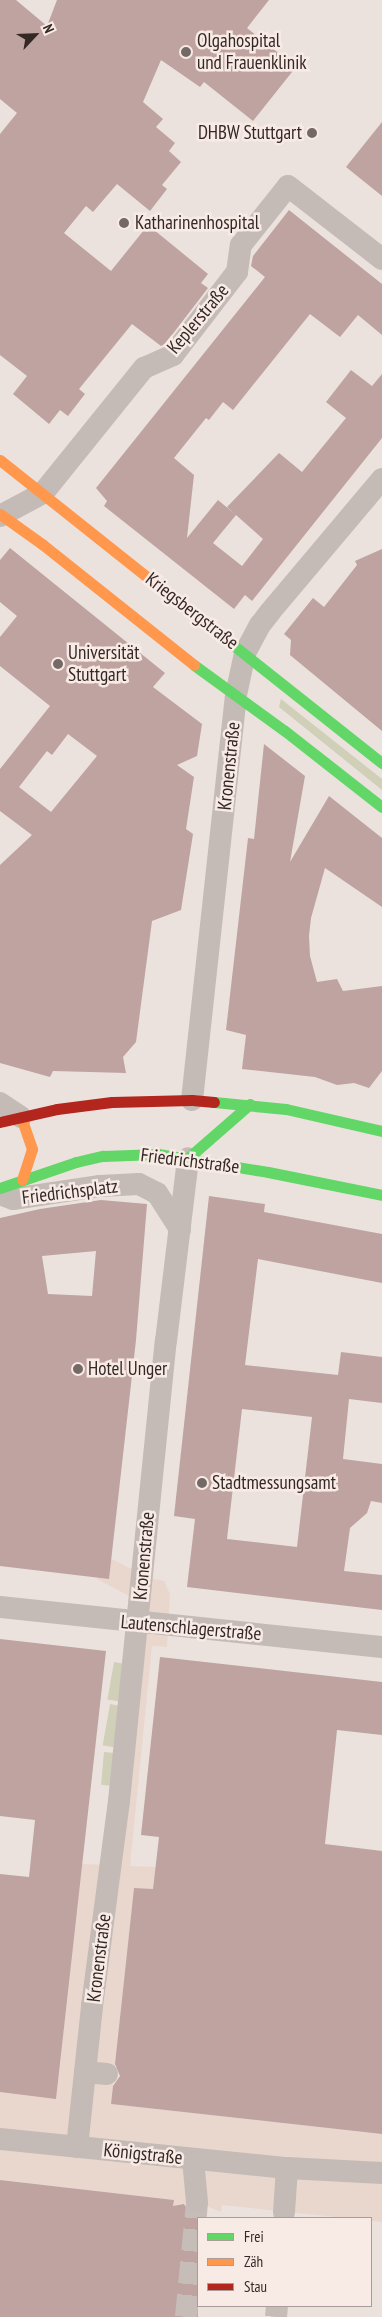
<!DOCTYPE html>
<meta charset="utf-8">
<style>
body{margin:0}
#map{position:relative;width:382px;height:2317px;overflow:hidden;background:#ebe2de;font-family:"PT Sans Narrow",sans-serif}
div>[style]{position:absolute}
.green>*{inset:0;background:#d0cfb8;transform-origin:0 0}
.plaza>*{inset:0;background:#e9d7ce}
.building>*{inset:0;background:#bea3a0}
.street-tunnel>*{height:22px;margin-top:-11px;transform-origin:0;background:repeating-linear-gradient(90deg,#c6bdb9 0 22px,transparent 0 33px)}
.street>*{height:22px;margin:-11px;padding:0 11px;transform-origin:11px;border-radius:11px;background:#c4bbb7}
.fast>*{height:11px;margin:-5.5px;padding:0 5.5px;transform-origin:5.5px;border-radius:5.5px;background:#63d668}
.slow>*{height:11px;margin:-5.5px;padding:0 5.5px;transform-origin:5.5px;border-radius:5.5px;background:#ff974d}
.jam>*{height:11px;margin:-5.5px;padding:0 5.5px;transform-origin:5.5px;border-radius:5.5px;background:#b3261e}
.dots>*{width:14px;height:14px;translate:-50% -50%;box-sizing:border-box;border:2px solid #f8ebe5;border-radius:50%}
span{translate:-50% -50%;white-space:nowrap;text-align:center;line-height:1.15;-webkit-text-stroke:5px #f8ebe5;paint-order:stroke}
.poi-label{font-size:19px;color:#342826}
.left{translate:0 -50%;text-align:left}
.right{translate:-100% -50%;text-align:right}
.street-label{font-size:19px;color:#342826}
.legend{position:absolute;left:197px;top:2217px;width:175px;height:90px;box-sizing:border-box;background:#f8ebe5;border:1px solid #aa9d99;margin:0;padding:6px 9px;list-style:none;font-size:15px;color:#342826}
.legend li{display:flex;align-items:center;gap:10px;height:25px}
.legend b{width:25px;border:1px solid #aa9d99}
.north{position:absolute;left:10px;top:10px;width:50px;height:50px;-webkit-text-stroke:4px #f8ebe5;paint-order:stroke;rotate:65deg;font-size:14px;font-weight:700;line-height:20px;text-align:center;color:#342826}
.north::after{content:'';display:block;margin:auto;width:18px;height:22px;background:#342826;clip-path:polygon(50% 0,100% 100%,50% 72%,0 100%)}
</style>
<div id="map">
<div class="green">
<div style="clip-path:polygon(281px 699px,382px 779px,382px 790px,279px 707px)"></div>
<div style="left:114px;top:1662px;width:11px;height:38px;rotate:10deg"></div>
<div style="left:110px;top:1704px;width:11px;height:42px;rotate:10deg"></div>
<div style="left:104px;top:1752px;width:11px;height:33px;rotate:5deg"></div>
</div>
<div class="plaza">
<div style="clip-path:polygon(110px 1558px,149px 1578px,164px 1581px,170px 1594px,167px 1647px,152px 1646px,130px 1866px,156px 1867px,153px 1889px,134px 1888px,111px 2104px,382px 2134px,382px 2222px,371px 2221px,371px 2218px,345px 2218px,222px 2205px,221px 2212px,197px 2202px,173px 2206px,174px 2200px,0 2180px,0 2092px,82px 1864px,109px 1865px,131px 1597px,97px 1579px)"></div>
</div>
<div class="building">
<div style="clip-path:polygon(0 0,16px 0,47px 26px,57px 0,269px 0,247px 28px,296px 67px,253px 121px,204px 82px,200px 87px,161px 60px,143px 102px,163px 119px,156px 127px,175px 143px,169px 151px,181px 162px,162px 185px,167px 189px,150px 211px,117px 184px,93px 212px,86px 206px,64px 233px,111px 271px,148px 225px,208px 274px,201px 283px,208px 288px,165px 344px,161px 346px,132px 324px,79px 389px,85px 394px,68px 416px,60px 410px,49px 424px,13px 394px,27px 376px,0 355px,0 134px,17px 113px,0 99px)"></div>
<div style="clip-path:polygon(382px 122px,382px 196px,346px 167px)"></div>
<div style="clip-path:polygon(289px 210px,382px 284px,382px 335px,358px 315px,340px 337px,310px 314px,233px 410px,223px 402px,209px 420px,206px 418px,174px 458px,194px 475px,187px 538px,218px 500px,236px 515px,213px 543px,242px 566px,263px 539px,227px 507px,279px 453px,302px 472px,346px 418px,326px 402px,351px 370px,372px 386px,382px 374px,382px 438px,252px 601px,245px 595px,234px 609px,104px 506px,107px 501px,96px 488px,265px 277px,251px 266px,253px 256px)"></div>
<div style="clip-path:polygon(evenodd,10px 548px,165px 673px,153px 687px,202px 724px,197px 756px,177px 765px,194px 777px,186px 829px,193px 834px,181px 910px,152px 921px,136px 1042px,123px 1057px,126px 1073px,53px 1071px,50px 1077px,0 1063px,0 865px,32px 835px,0 811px,0 769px,50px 706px,0 666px,0 637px,17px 616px,0 602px,0 560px,10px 548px,68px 734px,97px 756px,51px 812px,19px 787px,47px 751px,52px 755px,68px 734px)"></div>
<div style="clip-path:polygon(382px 549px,382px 731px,290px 655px,291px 640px,284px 634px,313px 598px,324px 607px,357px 565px,355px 561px)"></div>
<div style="clip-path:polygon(264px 744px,305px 776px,290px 862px,329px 796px,382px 838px,382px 907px,325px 868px,311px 918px,309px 936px,310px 956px,317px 982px,337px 979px,343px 991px,382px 986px,382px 1071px,369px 1088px,354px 1083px,337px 1085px,315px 1077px,242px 1069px,246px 1035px,226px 1030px,248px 838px,254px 839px)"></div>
<div style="clip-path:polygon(evenodd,209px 1196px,265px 1204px,264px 1212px,382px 1234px,382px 1283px,258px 1259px,245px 1365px,338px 1375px,341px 1352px,382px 1357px,382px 1403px,349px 1399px,343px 1459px,382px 1464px,382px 1503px,371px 1501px,367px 1513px,350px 1528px,344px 1571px,382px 1575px,382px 1610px,187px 1587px,195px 1519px,174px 1516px,209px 1196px,242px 1409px,312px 1417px,297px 1547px,227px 1539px,242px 1409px)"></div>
<div style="clip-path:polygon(evenodd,101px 1200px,147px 1204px,136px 1340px,109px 1579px,0 1566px,0 1218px,40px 1209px,101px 1200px,96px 1251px,92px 1296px,48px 1294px,42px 1256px,96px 1251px)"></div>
<div style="clip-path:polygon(0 1639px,106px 1651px,56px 2099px,0 2092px,0 1874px,29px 1877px,35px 1820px,0 1816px)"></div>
<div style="clip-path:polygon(160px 1657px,382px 1682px,382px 1735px,337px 1730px,325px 1844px,382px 1851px,382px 2134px,111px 2104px,113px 2086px,120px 2076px,115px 2064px,134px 1888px,153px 1889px,159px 1837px,141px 1835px)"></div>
<div style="clip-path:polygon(0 2180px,174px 2200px,173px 2206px,184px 2204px,191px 2214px,198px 2215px,198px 2317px,0 2317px)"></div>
</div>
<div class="street-tunnel">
<div style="left:186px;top:2317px;width:116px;rotate:-84.5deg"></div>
<div style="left:276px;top:2317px;width:11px;rotate:-85deg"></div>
</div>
<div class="street">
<div style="left:0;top:516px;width:49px;rotate:-28.1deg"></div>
<div style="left:43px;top:493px;width:161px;rotate:-51.1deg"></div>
<div style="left:144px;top:368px;width:32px;rotate:-24deg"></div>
<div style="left:173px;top:355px;width:105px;rotate:-52.4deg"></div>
<div style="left:237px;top:272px;width:27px;rotate:-82deg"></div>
<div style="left:241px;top:245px;width:75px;rotate:-51.5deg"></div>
<div style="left:288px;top:186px;width:119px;rotate:37.8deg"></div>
<div style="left:192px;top:1100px;width:407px;rotate:-83.8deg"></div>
<div style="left:236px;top:695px;width:43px;rotate:-77.9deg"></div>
<div style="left:245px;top:653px;width:32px;rotate:-62deg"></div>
<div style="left:260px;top:625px;width:16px;rotate:-52deg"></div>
<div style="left:270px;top:612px;width:174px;rotate:-49.9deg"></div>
<div style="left:0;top:1103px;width:25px;rotate:34deg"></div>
<div style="left:0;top:1194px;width:14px;rotate:21deg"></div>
<div style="left:13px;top:1199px;width:88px;rotate:-8.5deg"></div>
<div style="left:100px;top:1186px;width:39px;rotate:-3deg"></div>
<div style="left:139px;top:1184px;width:20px;rotate:27deg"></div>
<div style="left:157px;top:1193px;width:43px;rotate:57.4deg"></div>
<div style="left:0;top:1607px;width:384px;rotate:6deg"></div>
<div style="left:85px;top:2072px;width:22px;rotate:5deg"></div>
<div style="left:0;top:2139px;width:288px;rotate:5.8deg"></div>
<div style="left:287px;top:2168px;width:95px;rotate:3deg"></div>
<div style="left:77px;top:2147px;width:142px;rotate:-83.9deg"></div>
<div style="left:92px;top:2006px;width:207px;rotate:-82.5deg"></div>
<div style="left:119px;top:1801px;width:462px;rotate:-84.2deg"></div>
<div style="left:166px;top:1341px;width:184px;rotate:-83.1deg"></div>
<div style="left:193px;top:2159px;width:43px;rotate:84.7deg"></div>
<div style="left:284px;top:2212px;width:44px;rotate:-86.1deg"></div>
</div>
<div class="fast">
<div style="left:209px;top:626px;width:221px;rotate:38.4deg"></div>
<div style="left:194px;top:665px;width:112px;rotate:36deg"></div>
<div style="left:285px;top:731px;width:123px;rotate:38.1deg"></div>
<div style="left:214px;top:1102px;width:72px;rotate:5.6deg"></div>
<div style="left:286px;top:1109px;width:98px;rotate:12.9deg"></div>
<div style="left:188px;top:1158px;width:82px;rotate:-41.1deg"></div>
<div style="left:0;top:1188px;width:80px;rotate:-18.9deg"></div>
<div style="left:76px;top:1162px;width:28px;rotate:-13deg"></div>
<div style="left:103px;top:1156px;width:55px;rotate:-2.1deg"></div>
<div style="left:158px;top:1154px;width:111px;rotate:9.3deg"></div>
<div style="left:268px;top:1172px;width:116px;rotate:11.4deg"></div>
</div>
<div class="slow">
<div style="left:0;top:460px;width:267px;rotate:38.5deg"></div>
<div style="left:0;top:514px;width:52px;rotate:35.5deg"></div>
<div style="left:42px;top:544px;width:194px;rotate:38.5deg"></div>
<div style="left:21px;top:1117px;width:34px;rotate:71deg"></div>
<div style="left:32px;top:1149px;width:32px;rotate:108deg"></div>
</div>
<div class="jam">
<div style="left:0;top:1122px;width:58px;rotate:-12.8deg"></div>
<div style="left:57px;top:1109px;width:55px;rotate:-7.3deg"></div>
<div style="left:112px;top:1102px;width:80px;rotate:-1.4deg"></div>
<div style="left:192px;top:1100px;width:22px;rotate:5deg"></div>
</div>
<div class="dots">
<div style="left:186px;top:52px;background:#746966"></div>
<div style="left:312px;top:133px;background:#746966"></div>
<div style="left:124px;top:223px;background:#746966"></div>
<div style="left:58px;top:664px;background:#746966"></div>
<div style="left:78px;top:1369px;background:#746966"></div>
<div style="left:202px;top:1483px;background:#746966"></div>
</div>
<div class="poi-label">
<span class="left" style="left:197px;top:52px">Olgahospital<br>und Frauenklinik</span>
<span class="right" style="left:302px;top:133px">DHBW Stuttgart</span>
<span class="left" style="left:135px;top:223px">Katharinenhospital</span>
<span class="left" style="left:68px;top:664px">Universität<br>Stuttgart</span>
<span class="left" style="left:88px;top:1369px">Hotel Unger</span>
<span class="left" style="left:212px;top:1483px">Stadtmessungsamt</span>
</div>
<div class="street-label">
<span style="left:198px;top:319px;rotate:-50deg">Keplerstraße</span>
<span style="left:192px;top:611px;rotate:38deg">Kriegsbergstraße</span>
<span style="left:229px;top:766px;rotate:-84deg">Kronenstraße</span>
<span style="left:190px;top:1161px;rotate:7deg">Friedrichstraße</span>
<span style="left:70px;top:1192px;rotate:-7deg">Friedrichsplatz</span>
<span style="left:144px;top:1556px;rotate:-85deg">Kronenstraße</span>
<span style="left:191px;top:1628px;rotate:5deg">Lautenschlagerstraße</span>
<span style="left:99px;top:1958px;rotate:-83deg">Kronenstraße</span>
<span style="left:143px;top:2154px;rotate:6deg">Königstraße</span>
</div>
<ul class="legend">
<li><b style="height:6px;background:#63d668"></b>Frei</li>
<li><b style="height:6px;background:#ff974d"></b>Zäh</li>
<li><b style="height:6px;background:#b3261e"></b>Stau</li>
</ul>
<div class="north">N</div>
</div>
